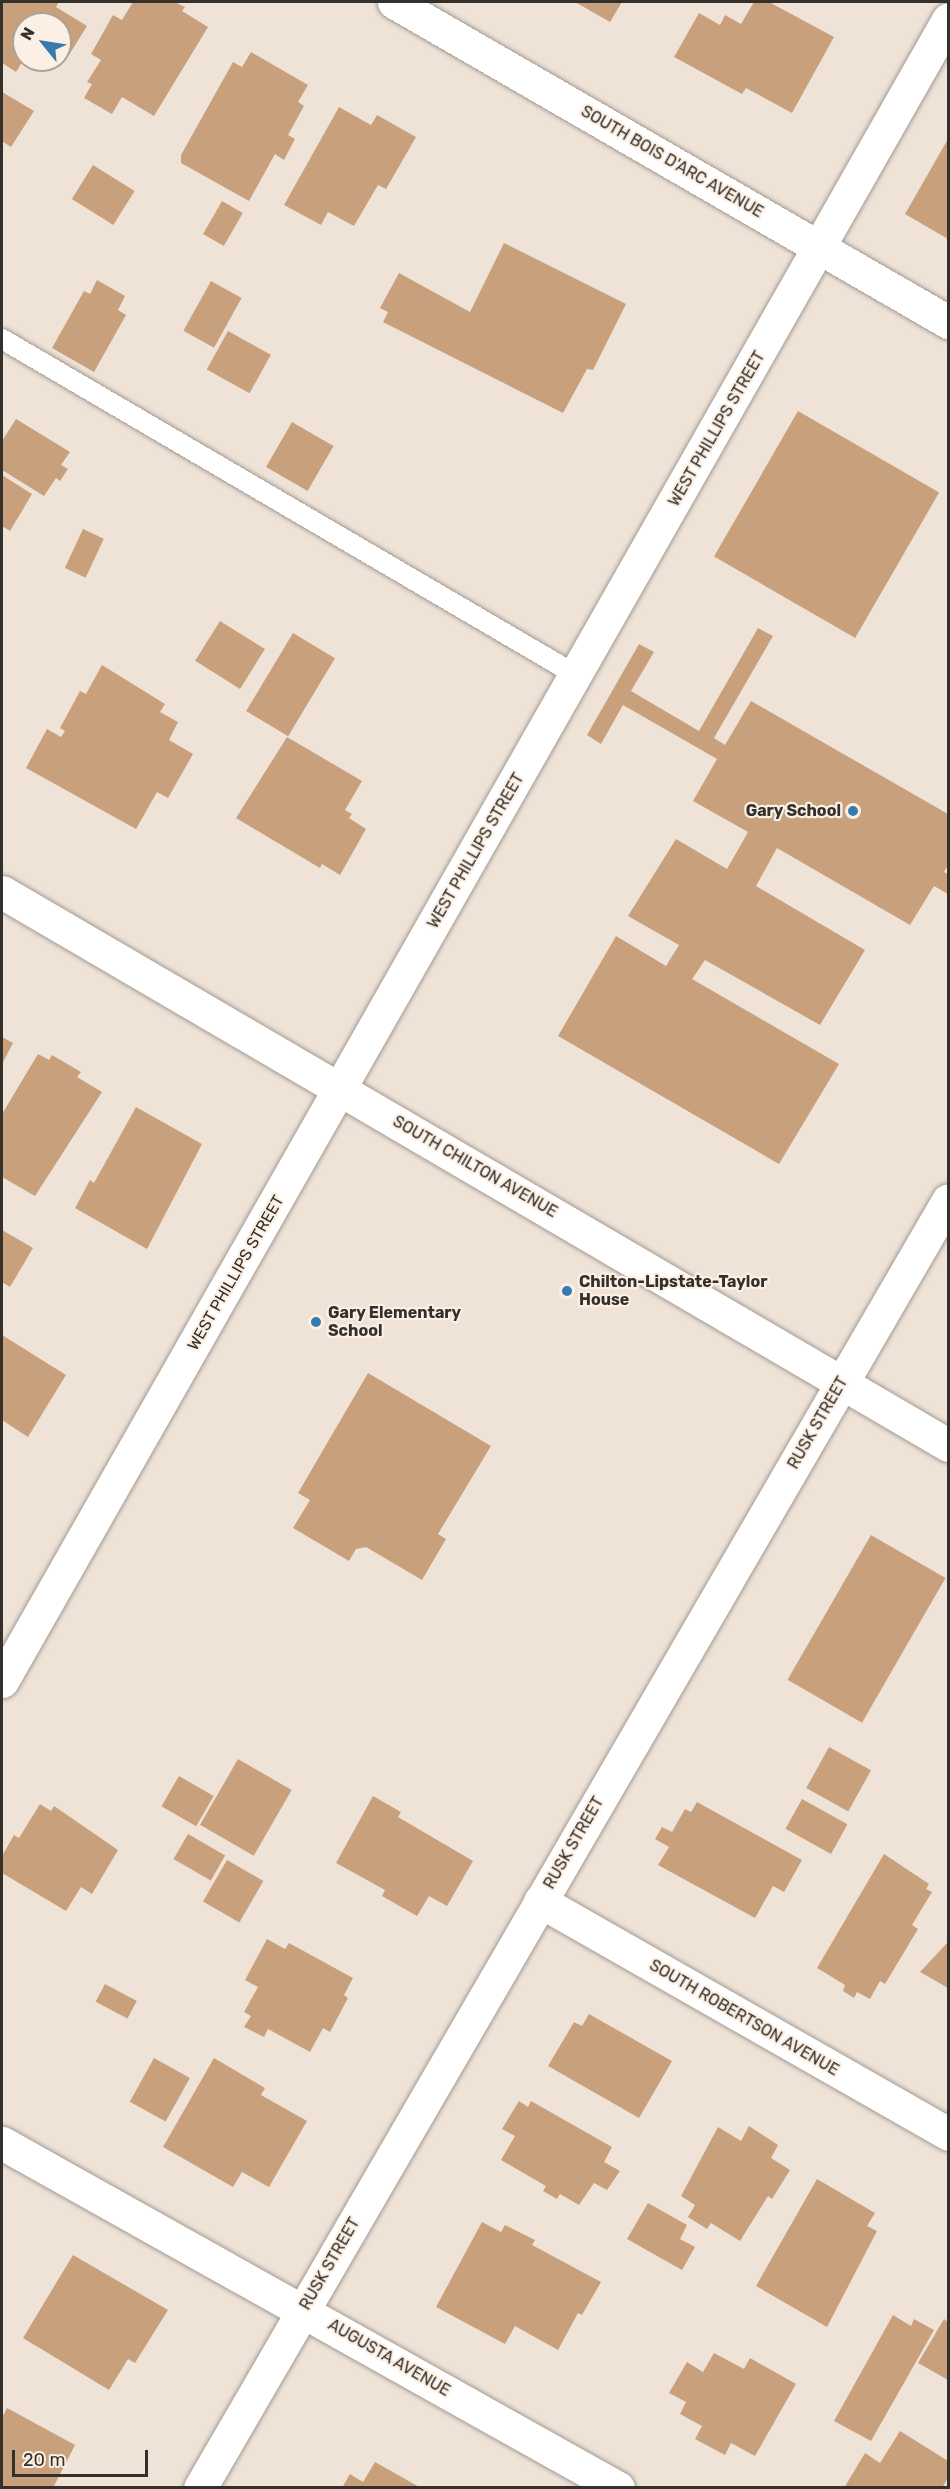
<!DOCTYPE html>
<style>
body{margin:0}
#map{position:relative;width:950px;height:2489px;overflow:hidden;background:#efe3d8;font-family:Rubik,sans-serif}
div>[style]{position:absolute}
.building>*{inset:0;background:#c8a17c;transform-origin:0 0}
.roads{filter:drop-shadow(0 0 2px #a59a90) drop-shadow(0 0 2px #a59a90)}
.lane>*{height:20px;margin:-10px;padding:0 10px;transform-origin:10px;border-radius:10px;background:#fff}
.street>*{height:33px;margin:-16.5px;padding:0 16.5px;transform-origin:16.5px;border-radius:16.5px;background:#fff}
.dots>*{width:16px;height:16px;translate:-50% -50%;box-sizing:border-box;border:3px solid #fcf0e5;border-radius:50%}
span{translate:-50% -50%;white-space:nowrap;text-align:center;line-height:1.15;-webkit-text-stroke:4.5px #fcf0e5;paint-order:stroke}
.street-label{font-size:16px;color:#34302c}
.poi-label{font-size:16px;color:#34302c;font-weight:700}
.right{translate:-100% -50%;text-align:right}
.left{translate:0 -50%;text-align:left}
.frame{position:absolute;inset:0;border:3px solid #34302c;pointer-events:none}
.north{position:absolute;left:12px;top:12px;width:60px;height:60px;box-sizing:border-box;background:#fcf0e5;border:2px solid #aca39b;border-radius:50%;rotate:300deg;font-size:16px;font-weight:700;line-height:24px;text-align:center;color:#34302c}
.north::after{content:'';display:block;margin:auto;width:21px;height:27px;background:#357bb0;clip-path:polygon(50% 0,100% 100%,50% 72%,0 100%)}
.scale{position:absolute;left:12px;top:2450px;width:136px;height:27px;box-sizing:border-box;border:3px solid #34302c;border-top:0;padding-left:8px;font-size:18px;line-height:21px;white-space:nowrap;color:#34302c;-webkit-text-stroke:4px #fcf0e5;paint-order:stroke}
</style>
<div id="map">
<div class="building">
<div style="clip-path:polygon(2px 2px,59px 2px,56px 7px,87px 26px,69px 55px,60px 50px,60px 24px,24px 24px,24px 59px,16px 72px,2px 63px)"></div>
<div style="clip-path:polygon(133px 2px,175px 2px,185px 7px,182px 11px,208px 27px,154px 116px,122px 97px,112px 114px,84px 98px,92px 84px,87px 82px,101px 60px,91px 54px,113px 15px,122px 20px)"></div>
<div style="clip-path:polygon(575px 2px,622px 2px,610px 22px)"></div>
<div style="clip-path:polygon(754px 2px,769px 2px,834px 37px,792px 113px,746px 88px,742px 94px,674px 57px,699px 13px,720px 25px,725px 15px,741px 24px)"></div>
<div style="clip-path:polygon(251px 52px,308px 85px,298px 102px,304px 106px,288px 135px,295px 139px,284px 160px,275px 154px,249px 201px,181px 163px,181px 155px,233px 62px,242px 67px)"></div>
<div style="clip-path:polygon(2px 92px,34px 111px,11px 147px,2px 141px)"></div>
<div style="clip-path:polygon(339px 107px,371px 125px,377px 115px,416px 137px,386px 189px,378px 185px,354px 226px,328px 212px,321px 225px,284px 205px)"></div>
<div style="clip-path:polygon(948px 139px,948px 239px,905px 214px)"></div>
<div style="left:93px;top:165px;width:49px;height:40px;rotate:32deg"></div>
<div style="left:222px;top:201px;width:24px;height:38px;rotate:30deg"></div>
<div style="clip-path:polygon(504px 243px,626px 304px,593px 370px,587px 369px,563px 413px,383px 322px,388px 312px,380px 308px,399px 273px,470px 312px)"></div>
<div style="clip-path:polygon(97px 280px,125px 296px,118px 310px,126px 315px,94px 372px,52px 348px,84px 291px,90px 294px)"></div>
<div style="left:211px;top:281px;width:35px;height:57px;rotate:29deg"></div>
<div style="left:228px;top:331px;width:49px;height:44px;rotate:29deg"></div>
<div style="left:798px;top:411px;width:163px;height:168px;rotate:30deg"></div>
<div style="clip-path:polygon(16px 419px,70px 452px,61px 465px,68px 469px,60px 481px,56px 478px,44px 496px,2px 470px,2px 441px)"></div>
<div style="left:292px;top:422px;width:48px;height:52px;rotate:30deg"></div>
<div style="clip-path:polygon(2px 475px,32px 494px,10px 531px,2px 526px)"></div>
<div style="left:83px;top:529px;width:23px;height:43px;rotate:25deg"></div>
<div style="left:220px;top:621px;width:53px;height:47px;rotate:32deg"></div>
<div style="clip-path:polygon(758px 628px,773px 636px,714px 738px,725px 745px,751px 701px,948px 814px,948px 865px,944px 872px,948px 874px,948px 894px,934px 886px,910px 925px,777px 848px,756px 886px,865px 950px,820px 1025px,705px 960px,692px 979px,839px 1064px,779px 1164px,558px 1036px,616px 936px,666px 966px,679px 945px,628px 916px,676px 839px,727px 869px,748px 832px,693px 801px,717px 759px,623px 705px,601px 744px,587px 735px,639px 644px,654px 652px,631px 691px,699px 731px)"></div>
<div style="left:293px;top:633px;width:49px;height:91px;rotate:31deg"></div>
<div style="clip-path:polygon(102px 665px,165px 704px,160px 712px,178px 722px,169px 740px,193px 754px,168px 798px,157px 792px,136px 829px,26px 768px,47px 729px,61px 737px,65px 731px,60px 728px,80px 691px,86px 694px)"></div>
<div style="clip-path:polygon(287px 737px,362px 781px,345px 810px,352px 814px,349px 818px,366px 829px,340px 875px,322px 864px,320px 868px,236px 818px)"></div>
<div style="clip-path:polygon(2px 1037px,13px 1043px,2px 1064px)"></div>
<div style="clip-path:polygon(38px 1054px,49px 1060px,52px 1055px,81px 1072px,77px 1077px,102px 1092px,35px 1196px,2px 1177px,2px 1114px)"></div>
<div style="clip-path:polygon(136px 1107px,202px 1144px,147px 1249px,75px 1208px,90px 1180px,94px 1183px)"></div>
<div style="clip-path:polygon(2px 1230px,33px 1248px,10px 1287px,2px 1282px)"></div>
<div style="clip-path:polygon(2px 1335px,66px 1375px,28px 1437px,2px 1420px)"></div>
<div style="clip-path:polygon(368px 1373px,491px 1446px,438px 1534px,446px 1539px,422px 1580px,366px 1547px,356px 1549px,349px 1561px,293px 1528px,310px 1500px,298px 1493px)"></div>
<div style="left:871px;top:1535px;width:86px;height:167px;rotate:30deg"></div>
<div style="left:829px;top:1747px;width:48px;height:47px;rotate:29deg"></div>
<div style="left:238px;top:1759px;width:62px;height:76px;rotate:30deg"></div>
<div style="left:179px;top:1776px;width:40px;height:35px;rotate:30deg"></div>
<div style="clip-path:polygon(373px 1796px,401px 1812px,398px 1817px,473px 1861px,447px 1906px,429px 1896px,417px 1916px,382px 1896px,385px 1890px,336px 1863px)"></div>
<div style="left:802px;top:1799px;width:52px;height:34px;rotate:29deg"></div>
<div style="clip-path:polygon(697px 1802px,802px 1860px,784px 1892px,773px 1886px,755px 1918px,658px 1865px,669px 1847px,655px 1839px,662px 1827px,672px 1832px,685px 1809px,691px 1812px)"></div>
<div style="clip-path:polygon(40px 1804px,51px 1811px,54px 1806px,118px 1850px,92px 1894px,81px 1887px,66px 1911px,2px 1873px,2px 1856px,14px 1835px,19px 1838px)"></div>
<div style="left:188px;top:1834px;width:43px;height:29px;rotate:30deg"></div>
<div style="clip-path:polygon(884px 1854px,929px 1884px,926px 1889px,932px 1892px,912px 1925px,918px 1929px,885px 1984px,880px 1981px,870px 1999px,857px 1992px,854px 1998px,843px 1991px,845px 1985px,817px 1968px)"></div>
<div style="left:227px;top:1860px;width:42px;height:48px;rotate:30deg"></div>
<div style="clip-path:polygon(267px 1939px,285px 1949px,289px 1943px,353px 1978px,344px 1995px,348px 1998px,330px 2032px,323px 2028px,310px 2052px,268px 2029px,264px 2037px,244px 2027px,251px 2016px,244px 2012px,258px 1987px,245px 1980px)"></div>
<div style="clip-path:polygon(948px 1942px,948px 1988px,920px 1972px)"></div>
<div style="left:105px;top:1984px;width:36px;height:20px;rotate:28deg"></div>
<div style="clip-path:polygon(589px 2014px,672px 2061px,639px 2118px,548px 2066px,574px 2022px,582px 2026px)"></div>
<div style="left:154px;top:2058px;width:41px;height:50px;rotate:29deg"></div>
<div style="clip-path:polygon(214px 2058px,265px 2088px,261px 2095px,307px 2121px,269px 2187px,242px 2172px,233px 2187px,163px 2147px)"></div>
<div style="clip-path:polygon(519px 2101px,528px 2107px,531px 2101px,612px 2147px,604px 2162px,620px 2171px,607px 2190px,594px 2183px,579px 2205px,560px 2194px,557px 2199px,543px 2191px,546px 2186px,501px 2160px,515px 2136px,502px 2129px)"></div>
<div style="clip-path:polygon(749px 2126px,778px 2145px,771px 2158px,790px 2170px,772px 2199px,768px 2196px,740px 2241px,711px 2223px,707px 2229px,688px 2217px,695px 2205px,681px 2196px,718px 2127px,741px 2141px)"></div>
<div style="clip-path:polygon(817px 2179px,875px 2213px,867px 2226px,877px 2231px,827px 2327px,756px 2286px)"></div>
<div style="clip-path:polygon(648px 2203px,687px 2225px,680px 2239px,695px 2247px,682px 2270px,627px 2239px)"></div>
<div style="clip-path:polygon(482px 2222px,501px 2232px,505px 2225px,535px 2240px,532px 2245px,601px 2282px,582px 2315px,578px 2313px,558px 2350px,515px 2326px,505px 2344px,436px 2307px)"></div>
<div style="clip-path:polygon(73px 2255px,168px 2310px,135px 2363px,128px 2359px,109px 2390px,23px 2338px)"></div>
<div style="clip-path:polygon(893px 2315px,911px 2326px,914px 2319px,934px 2330px,871px 2441px,834px 2421px)"></div>
<div style="clip-path:polygon(944px 2319px,948px 2322px,948px 2380px,918px 2363px)"></div>
<div style="clip-path:polygon(714px 2353px,744px 2369px,750px 2358px,796px 2384px,755px 2456px,731px 2443px,725px 2455px,695px 2439px,702px 2426px,680px 2414px,686px 2402px,669px 2393px,687px 2362px,703px 2372px)"></div>
<div style="clip-path:polygon(7px 2408px,75px 2445px,53px 2488px,2px 2488px,2px 2418px)"></div>
<div style="clip-path:polygon(900px 2431px,948px 2461px,948px 2478px,942px 2488px,844px 2488px,865px 2453px,880px 2463px)"></div>
<div style="clip-path:polygon(375px 2462px,421px 2488px,342px 2488px,350px 2474px,363px 2482px)"></div>
</div>
<div class="roads">
<div class="lane">
<div style="left:2px;top:339px;width:665px;rotate:30.34deg"></div>
</div>
<div class="street">
<div style="left:394px;top:2px;width:640px;rotate:30.01deg"></div>
<div style="left:2px;top:892px;width:1096px;rotate:30.31deg"></div>
<div style="left:2px;top:1681px;width:1912px;rotate:-60.34deg"></div>
<div style="left:540px;top:1901px;width:470px;rotate:29.7deg"></div>
<div style="left:2px;top:2143px;width:706px;rotate:29.25deg"></div>
<div style="left:200px;top:2488px;width:1489px;rotate:-59.85deg"></div>
</div>
</div>
<div class="dots">
<div style="left:853px;top:811px;background:#357bb0"></div>
<div style="left:567px;top:1291px;background:#357bb0"></div>
<div style="left:316px;top:1322px;background:#357bb0"></div>
</div>
<div class="street-label">
<span style="left:672px;top:162px;rotate:30deg">SOUTH BOIS D'ARC AVENUE</span>
<span style="left:717px;top:429px;rotate:-60deg">WEST PHILLIPS STREET</span>
<span style="left:476px;top:851px;rotate:-60deg">WEST PHILLIPS STREET</span>
<span style="left:475px;top:1167px;rotate:30deg">SOUTH CHILTON AVENUE</span>
<span style="left:236px;top:1273px;rotate:-60deg">WEST PHILLIPS STREET</span>
<span style="left:818px;top:1423px;rotate:-60deg">RUSK STREET</span>
<span style="left:574px;top:1843px;rotate:-60deg">RUSK STREET</span>
<span style="left:744px;top:2018px;rotate:30deg">SOUTH ROBERTSON AVENUE</span>
<span style="left:330px;top:2264px;rotate:-60deg">RUSK STREET</span>
<span style="left:389px;top:2358px;rotate:30deg">AUGUSTA AVENUE</span>
</div>
<div class="poi-label">
<span class="right" style="left:841px;top:811px">Gary School</span>
<span class="left" style="left:579px;top:1291px">Chilton-Lipstate-Taylor<br>House</span>
<span class="left" style="left:328px;top:1322px">Gary Elementary<br>School</span>
</div>
<div class="frame"></div>
<div class="north">N</div>
<div class="scale">20 m</div>
</div>
